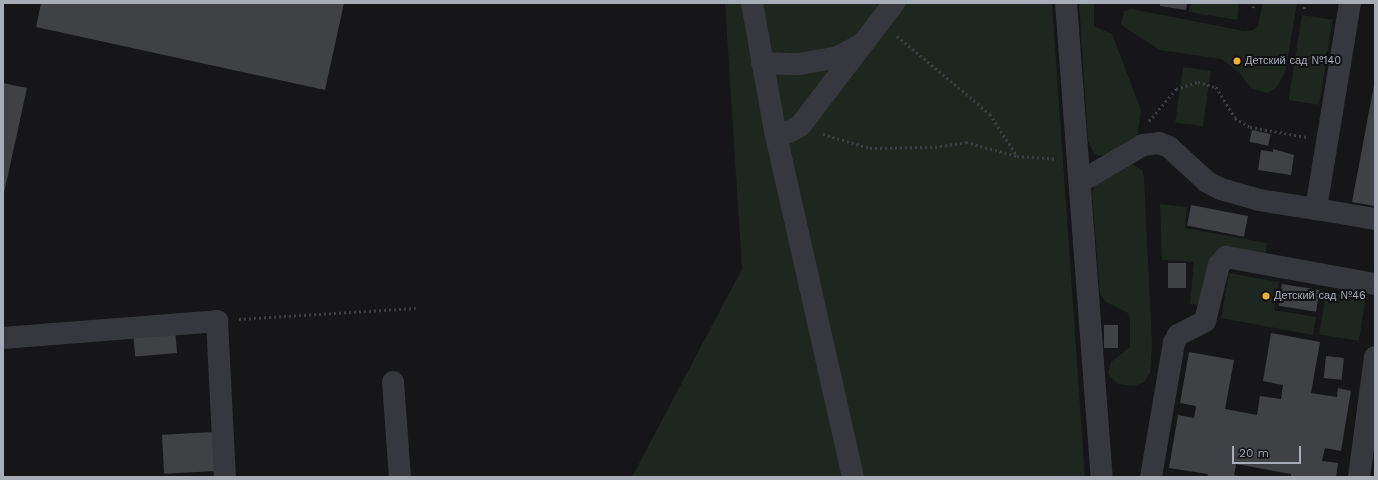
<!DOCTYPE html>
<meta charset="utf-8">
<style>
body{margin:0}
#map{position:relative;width:1378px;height:480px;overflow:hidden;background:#161618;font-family:"Work Sans",sans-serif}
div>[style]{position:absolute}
.green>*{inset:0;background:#1e261f;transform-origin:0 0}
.building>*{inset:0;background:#404145;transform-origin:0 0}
.path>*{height:2.5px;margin-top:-1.25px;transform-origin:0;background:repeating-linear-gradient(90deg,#3d3f44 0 2px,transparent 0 5px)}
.minor>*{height:22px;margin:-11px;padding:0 11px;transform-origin:11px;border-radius:11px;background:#37383d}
.dots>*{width:11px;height:11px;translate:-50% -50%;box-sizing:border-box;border:2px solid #111113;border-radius:50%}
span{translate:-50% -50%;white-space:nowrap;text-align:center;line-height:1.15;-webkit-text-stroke:4px #111113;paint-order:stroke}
.poi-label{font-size:11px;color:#a8adb8}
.left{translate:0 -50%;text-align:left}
.frame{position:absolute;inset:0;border:4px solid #a8adb8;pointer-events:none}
.scale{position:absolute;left:1232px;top:446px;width:69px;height:18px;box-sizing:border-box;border:2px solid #a8adb8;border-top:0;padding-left:5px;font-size:12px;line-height:14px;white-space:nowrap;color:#a8adb8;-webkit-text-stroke:3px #111113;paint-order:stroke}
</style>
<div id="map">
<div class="green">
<div style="clip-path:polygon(725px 3px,1052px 3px,1085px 477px,632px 477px,742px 269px)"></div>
<div style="clip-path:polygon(1079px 3px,1094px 3px,1094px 26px,1112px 34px,1141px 110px,1137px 137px,1108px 156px,1095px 155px,1088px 141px)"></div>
<div style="clip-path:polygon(1191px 3px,1239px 3px,1237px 20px,1189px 12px)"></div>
<div style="clip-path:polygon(1263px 3px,1297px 3px,1285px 73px,1276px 88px,1267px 93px,1251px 88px,1238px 71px,1221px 59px,1160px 50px,1121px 25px,1124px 11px,1132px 9px,1244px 31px,1253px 30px,1258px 26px)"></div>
<div style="left:1302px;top:15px;width:31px;height:86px;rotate:9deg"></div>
<div style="left:1183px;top:67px;width:28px;height:56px;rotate:8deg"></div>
<div style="clip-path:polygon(1131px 163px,1142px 170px,1144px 177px,1152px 345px,1150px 373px,1144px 382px,1134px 386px,1118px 384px,1108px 374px,1111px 362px,1130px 347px,1130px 318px,1128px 313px,1106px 302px,1100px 294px,1092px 193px,1096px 182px)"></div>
<div style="clip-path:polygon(1160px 204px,1187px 207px,1185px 228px,1267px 243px,1265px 255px,1212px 255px,1202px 305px,1190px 304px,1194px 262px,1162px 260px)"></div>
<div style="clip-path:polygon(1229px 273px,1279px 282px,1274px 310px,1316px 317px,1313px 335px,1221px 318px)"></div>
<div style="left:1326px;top:293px;width:40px;height:42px;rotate:9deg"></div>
</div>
<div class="building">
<div style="clip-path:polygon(41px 3px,344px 3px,325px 90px,36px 27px)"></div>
<div style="clip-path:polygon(1160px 3px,1187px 3px,1186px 10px,1160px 6px)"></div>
<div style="clip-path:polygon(1375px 80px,1375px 206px,1352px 202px)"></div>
<div style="clip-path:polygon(3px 83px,27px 88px,4px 193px,3px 193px)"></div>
<div style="left:1252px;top:130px;width:19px;height:12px;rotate:12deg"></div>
<div style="clip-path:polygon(1273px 149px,1294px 155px,1291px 175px,1258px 170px,1261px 150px,1273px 152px)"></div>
<div style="left:1191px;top:205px;width:58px;height:21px;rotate:11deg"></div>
<div style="left:1186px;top:263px;width:25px;height:18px;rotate:90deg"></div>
<div style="left:1282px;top:284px;width:38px;height:22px;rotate:9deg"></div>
<div style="left:1104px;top:325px;width:14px;height:23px"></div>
<div style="left:175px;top:329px;width:24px;height:42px;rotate:85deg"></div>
<div style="clip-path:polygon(1271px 333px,1320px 342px,1311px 393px,1337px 397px,1338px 388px,1351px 391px,1341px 451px,1325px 448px,1322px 461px,1338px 463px,1336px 477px,1291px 477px,1291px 474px,1236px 464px,1234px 475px,1242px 477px,1207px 477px,1208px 474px,1169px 468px,1178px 415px,1194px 418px,1196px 406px,1180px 403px,1189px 352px,1234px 360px,1225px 409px,1257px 415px,1260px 396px,1281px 399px,1283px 385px,1263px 381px)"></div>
<div style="left:1326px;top:356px;width:18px;height:22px;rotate:6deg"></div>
<div style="left:214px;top:432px;width:39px;height:52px;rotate:87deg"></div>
</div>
<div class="path">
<div style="left:1253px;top:8px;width:5px;rotate:-79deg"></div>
<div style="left:1304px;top:9px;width:6px;rotate:-90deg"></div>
<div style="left:897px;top:36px;width:121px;rotate:40deg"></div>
<div style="left:990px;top:114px;width:50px;rotate:57.3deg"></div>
<div style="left:1149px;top:121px;width:42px;rotate:-49.8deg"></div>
<div style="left:1176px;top:89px;width:23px;rotate:-18deg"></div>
<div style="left:1198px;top:82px;width:19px;rotate:16deg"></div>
<div style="left:1216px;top:87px;width:36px;rotate:58deg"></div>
<div style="left:1235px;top:118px;width:17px;rotate:31deg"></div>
<div style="left:1250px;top:127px;width:57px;rotate:10.1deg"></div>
<div style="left:823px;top:134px;width:49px;rotate:16.6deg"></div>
<div style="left:870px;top:148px;width:65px;rotate:-0.9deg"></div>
<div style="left:935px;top:147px;width:31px;rotate:-9deg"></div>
<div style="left:966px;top:142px;width:53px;rotate:15.4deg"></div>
<div style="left:1017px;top:156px;width:39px;rotate:4deg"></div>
<div style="left:239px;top:319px;width:177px;rotate:-3.6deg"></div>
</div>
<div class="minor">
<div style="left:752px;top:3px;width:130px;rotate:79.8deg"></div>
<div style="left:775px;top:131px;width:14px;rotate:4deg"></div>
<div style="left:789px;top:132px;width:13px;rotate:-29deg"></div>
<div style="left:800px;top:126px;width:155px;rotate:-52.6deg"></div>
<div style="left:1066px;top:3px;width:475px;rotate:85.7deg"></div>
<div style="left:1350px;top:3px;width:209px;rotate:99.4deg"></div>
<div style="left:1316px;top:209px;width:60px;rotate:9.6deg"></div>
<div style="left:762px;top:63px;width:37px;rotate:2deg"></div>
<div style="left:799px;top:64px;width:40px;rotate:-10deg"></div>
<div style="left:838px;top:57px;width:27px;rotate:-28deg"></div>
<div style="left:775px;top:131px;width:355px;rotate:77.3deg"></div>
<div style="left:1080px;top:182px;width:73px;rotate:-30.4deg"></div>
<div style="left:1143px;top:145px;width:16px;rotate:-7deg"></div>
<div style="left:1159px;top:143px;width:11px;rotate:22deg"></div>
<div style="left:1169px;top:147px;width:52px;rotate:42.6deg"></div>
<div style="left:1207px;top:182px;width:16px;rotate:27deg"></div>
<div style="left:1221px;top:189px;width:40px;rotate:16deg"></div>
<div style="left:1259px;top:200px;width:58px;rotate:9deg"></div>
<div style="left:3px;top:338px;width:215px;rotate:-4.5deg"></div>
<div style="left:217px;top:321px;width:156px;rotate:87.1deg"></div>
<div style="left:393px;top:382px;width:95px;rotate:85.8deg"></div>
<div style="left:1151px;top:477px;width:136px;rotate:-80.3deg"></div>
<div style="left:1174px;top:343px;width:9px;rotate:-63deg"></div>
<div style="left:1178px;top:335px;width:30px;rotate:-27deg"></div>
<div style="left:1205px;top:321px;width:58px;rotate:-76deg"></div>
<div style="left:1219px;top:265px;width:11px;rotate:-49deg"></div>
<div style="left:1226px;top:257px;width:151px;rotate:10.3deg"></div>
<div style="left:1359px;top:477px;width:121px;rotate:-82.4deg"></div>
</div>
<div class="dots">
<div style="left:1237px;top:61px;background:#f2b134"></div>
<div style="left:1266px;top:296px;background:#f2b134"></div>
</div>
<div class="poi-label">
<span class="left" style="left:1245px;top:61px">Детский сад №140</span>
<span class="left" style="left:1274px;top:296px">Детский сад №46</span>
</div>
<div class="frame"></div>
<div class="scale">20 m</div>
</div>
